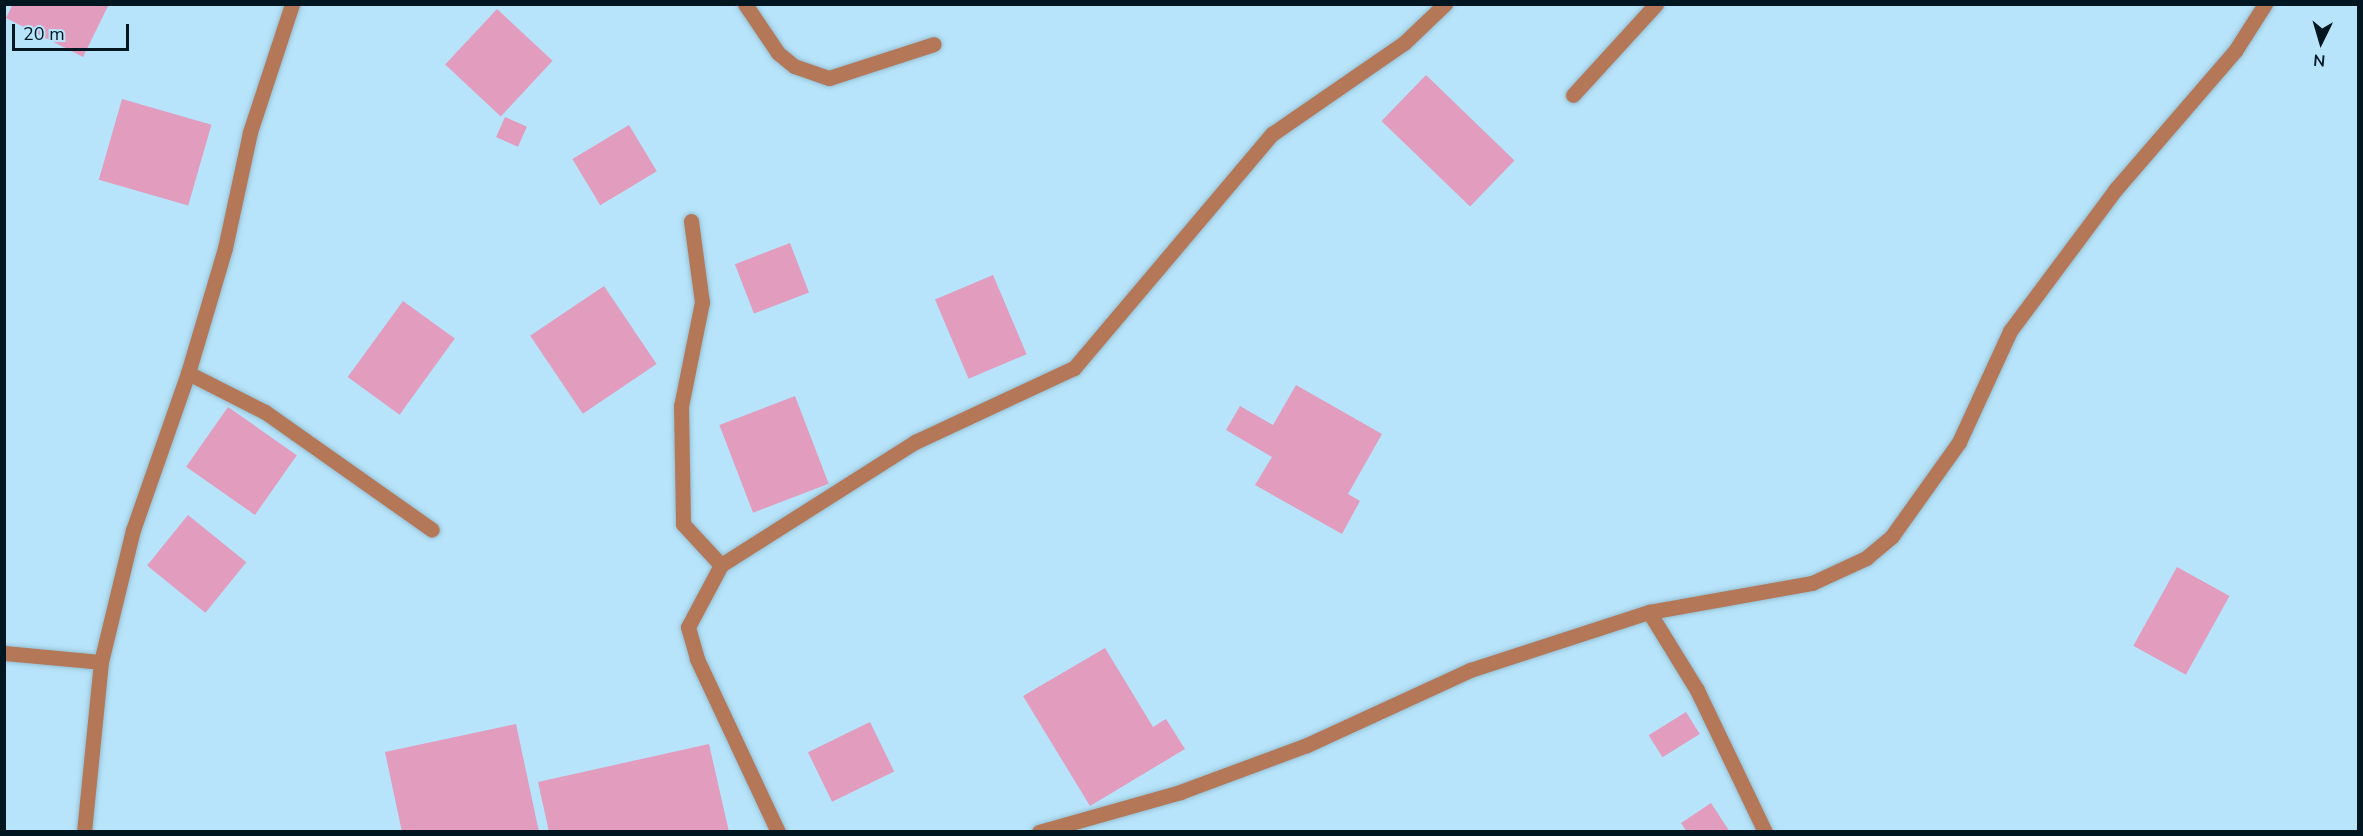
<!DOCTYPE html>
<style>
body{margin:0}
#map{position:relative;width:2363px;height:836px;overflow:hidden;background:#b7e4fa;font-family:"Nunito Sans",sans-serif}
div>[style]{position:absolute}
.building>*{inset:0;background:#e19cbe;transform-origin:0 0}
.roads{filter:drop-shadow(0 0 2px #96bfd3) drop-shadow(0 0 2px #96bfd3)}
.service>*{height:15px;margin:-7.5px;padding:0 7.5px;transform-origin:7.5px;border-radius:7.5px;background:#b47858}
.minor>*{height:15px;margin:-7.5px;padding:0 7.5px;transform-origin:7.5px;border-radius:7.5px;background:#b47858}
span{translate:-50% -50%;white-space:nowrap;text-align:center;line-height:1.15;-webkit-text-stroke:6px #b7e4fa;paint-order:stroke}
.frame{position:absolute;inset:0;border:6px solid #001722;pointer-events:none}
.north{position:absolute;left:2291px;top:12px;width:60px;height:60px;-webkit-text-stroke:4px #b7e4fa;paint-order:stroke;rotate:185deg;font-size:16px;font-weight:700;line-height:24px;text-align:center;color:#001722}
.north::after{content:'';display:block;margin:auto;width:21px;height:27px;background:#001722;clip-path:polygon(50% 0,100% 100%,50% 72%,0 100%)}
.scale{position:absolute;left:12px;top:24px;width:117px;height:27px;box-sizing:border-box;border:3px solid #001722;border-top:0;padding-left:8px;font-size:18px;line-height:21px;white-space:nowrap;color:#001722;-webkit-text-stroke:4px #b7e4fa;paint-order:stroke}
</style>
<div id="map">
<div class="building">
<div style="clip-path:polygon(13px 4px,109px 4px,83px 57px,6px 18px)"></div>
<div style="left:497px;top:9px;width:76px;height:76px;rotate:43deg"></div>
<div style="left:1426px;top:75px;width:123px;height:64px;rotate:44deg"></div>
<div style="left:122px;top:99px;width:93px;height:84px;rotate:16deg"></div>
<div style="left:505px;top:117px;width:24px;height:22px;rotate:24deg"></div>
<div style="left:629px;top:125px;width:54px;height:66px;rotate:59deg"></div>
<div style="left:790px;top:243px;width:53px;height:59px;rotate:69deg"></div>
<div style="left:993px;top:275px;width:86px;height:63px;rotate:67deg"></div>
<div style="left:604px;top:286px;width:94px;height:89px;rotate:56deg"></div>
<div style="left:403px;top:301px;width:64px;height:94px;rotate:36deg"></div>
<div style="clip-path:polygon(1296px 385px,1382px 434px,1348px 494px,1360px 501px,1342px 534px,1255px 485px,1272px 457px,1226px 430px,1240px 406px,1273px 425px)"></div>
<div style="left:795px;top:396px;width:94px;height:81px;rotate:69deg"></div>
<div style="left:228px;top:407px;width:84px;height:73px;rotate:35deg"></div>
<div style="left:188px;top:515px;width:75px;height:65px;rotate:39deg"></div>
<div style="left:2177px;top:567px;width:60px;height:90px;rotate:29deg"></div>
<div style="clip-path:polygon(1105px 648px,1153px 727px,1166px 719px,1185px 749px,1090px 806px,1023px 696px)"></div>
<div style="left:1686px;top:712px;width:26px;height:44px;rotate:58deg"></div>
<div style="left:870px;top:722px;width:55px;height:69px;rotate:64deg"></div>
<div style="clip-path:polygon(516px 724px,539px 832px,402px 832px,385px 752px)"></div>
<div style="clip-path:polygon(709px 744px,729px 832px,549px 832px,538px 782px)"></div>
<div style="clip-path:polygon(1711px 803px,1730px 832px,1687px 832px,1681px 823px)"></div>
</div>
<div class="roads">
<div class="service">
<div style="left:4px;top:653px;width:97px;rotate:5.3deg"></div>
</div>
<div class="minor">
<div style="left:745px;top:4px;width:59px;rotate:56deg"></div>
<div style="left:778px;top:53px;width:21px;rotate:39deg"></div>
<div style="left:794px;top:66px;width:37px;rotate:19deg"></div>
<div style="left:829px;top:78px;width:110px;rotate:-17.9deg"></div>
<div style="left:1573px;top:95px;width:123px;rotate:-47.6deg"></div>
<div style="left:691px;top:221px;width:82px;rotate:82.3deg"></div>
<div style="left:702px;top:302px;width:106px;rotate:101.4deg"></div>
<div style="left:681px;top:406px;width:118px;rotate:89deg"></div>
<div style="left:683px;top:524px;width:56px;rotate:47.2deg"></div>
<div style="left:721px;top:565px;width:70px;rotate:118deg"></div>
<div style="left:688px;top:627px;width:33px;rotate:74deg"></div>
<div style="left:697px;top:659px;width:191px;rotate:64.9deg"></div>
<div style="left:188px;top:373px;width:86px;rotate:26.9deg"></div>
<div style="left:265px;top:412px;width:204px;rotate:35.2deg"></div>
<div style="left:721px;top:565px;width:230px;rotate:-32.4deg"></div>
<div style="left:915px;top:442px;width:175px;rotate:-25deg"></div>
<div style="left:1074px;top:368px;width:307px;rotate:-49.8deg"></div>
<div style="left:1272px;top:134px;width:160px;rotate:-34.6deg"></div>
<div style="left:1404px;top:43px;width:57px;rotate:-43.6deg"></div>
<div style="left:1649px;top:612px;width:92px;rotate:58.4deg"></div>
<div style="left:1697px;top:690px;width:157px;rotate:64.4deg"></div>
<div style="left:84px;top:832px;width:171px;rotate:-84.3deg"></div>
<div style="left:101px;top:662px;width:136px;rotate:-76.4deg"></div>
<div style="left:133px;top:530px;width:166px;rotate:-70.7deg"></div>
<div style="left:188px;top:373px;width:130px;rotate:-73.5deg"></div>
<div style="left:225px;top:248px;width:119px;rotate:-77.8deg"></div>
<div style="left:250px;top:132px;width:135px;rotate:-71.8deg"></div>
<div style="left:1039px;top:832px;width:147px;rotate:-15.8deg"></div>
<div style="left:1180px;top:792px;width:135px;rotate:-20.3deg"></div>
<div style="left:1307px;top:745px;width:179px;rotate:-24.7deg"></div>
<div style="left:1470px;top:670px;width:188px;rotate:-18deg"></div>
<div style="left:1649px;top:612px;width:166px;rotate:-10.1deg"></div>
<div style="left:1812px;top:583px;width:60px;rotate:-24.8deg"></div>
<div style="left:1866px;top:558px;width:34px;rotate:-40deg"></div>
<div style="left:1892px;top:536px;width:115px;rotate:-54.5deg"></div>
<div style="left:1959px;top:442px;width:122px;rotate:-65.3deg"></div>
<div style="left:2010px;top:331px;width:176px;rotate:-53.3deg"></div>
<div style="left:2115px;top:190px;width:184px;rotate:-49.2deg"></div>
<div style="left:2235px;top:51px;width:56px;rotate:-57.4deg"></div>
</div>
</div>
<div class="frame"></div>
<div class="north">N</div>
<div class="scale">20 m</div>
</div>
